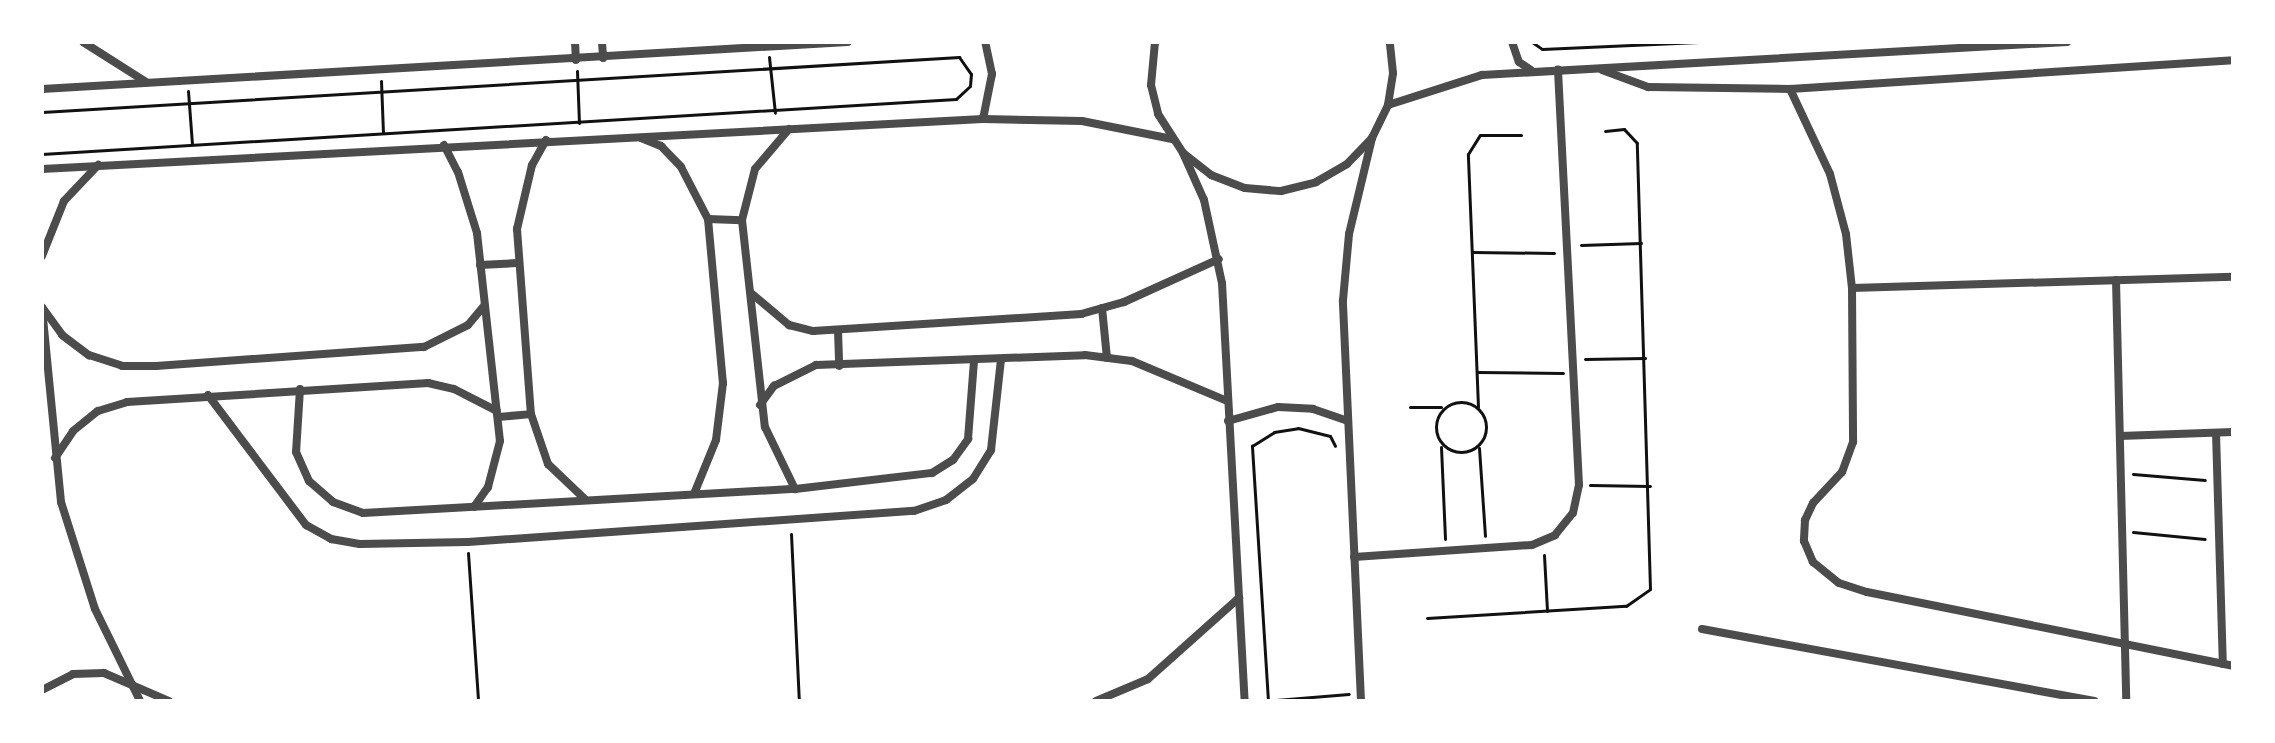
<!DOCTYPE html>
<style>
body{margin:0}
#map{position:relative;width:2275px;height:743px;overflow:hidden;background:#fff;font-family:"Exo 2",sans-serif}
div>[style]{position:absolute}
.path>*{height:3px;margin:-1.5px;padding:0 1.5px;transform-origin:1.5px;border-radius:1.5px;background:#111}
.path>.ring{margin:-1.5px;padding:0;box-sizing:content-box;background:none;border:3px solid #111;border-radius:50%}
.minor>*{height:8px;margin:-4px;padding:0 4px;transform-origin:4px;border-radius:4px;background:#4c4c4c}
span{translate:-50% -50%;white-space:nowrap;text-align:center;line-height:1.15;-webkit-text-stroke:6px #fff;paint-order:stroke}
.frame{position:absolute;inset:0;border:44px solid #fff;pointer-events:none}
</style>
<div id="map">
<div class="path">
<div style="left:1532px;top:42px;width:12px;rotate:35deg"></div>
<div style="left:1542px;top:49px;width:157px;rotate:-2.6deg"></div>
<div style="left:769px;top:57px;width:56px;rotate:83.9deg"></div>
<div style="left:577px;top:71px;width:52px;rotate:87.8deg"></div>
<div style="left:381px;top:81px;width:52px;rotate:87.8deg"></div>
<div style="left:188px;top:91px;width:53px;rotate:85.7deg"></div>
<div style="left:42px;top:112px;width:919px;rotate:-3.43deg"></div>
<div style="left:959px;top:57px;width:21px;rotate:55deg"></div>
<div style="left:971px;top:74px;width:12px;rotate:95deg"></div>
<div style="left:970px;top:86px;width:19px;rotate:137deg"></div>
<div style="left:956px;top:99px;width:916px;rotate:176.56deg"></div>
<div style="left:1581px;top:245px;width:60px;rotate:-1.9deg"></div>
<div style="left:1473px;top:252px;width:81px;rotate:0.7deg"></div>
<div style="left:1585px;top:359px;width:60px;rotate:-1deg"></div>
<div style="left:1477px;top:372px;width:86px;rotate:0.7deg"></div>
<div class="ring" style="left:1436px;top:402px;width:47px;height:47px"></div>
<div style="left:1410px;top:407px;width:31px"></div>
<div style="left:1478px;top:407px;width:253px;rotate:-92.3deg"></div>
<div style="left:1468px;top:154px;width:22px;rotate:-58deg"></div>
<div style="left:1480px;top:135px;width:41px"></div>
<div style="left:1441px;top:447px;width:92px;rotate:87.5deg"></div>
<div style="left:1479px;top:448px;width:88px;rotate:86.1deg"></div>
<div style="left:2133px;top:474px;width:72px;rotate:4.8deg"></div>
<div style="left:1590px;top:485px;width:60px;rotate:1deg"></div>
<div style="left:2133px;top:532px;width:72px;rotate:5.6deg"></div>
<div style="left:791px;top:534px;width:167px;rotate:87.3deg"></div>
<div style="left:468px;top:553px;width:148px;rotate:86.1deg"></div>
<div style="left:1544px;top:555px;width:56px;rotate:86.9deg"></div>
<div style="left:1427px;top:618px;width:199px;rotate:-3.5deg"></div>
<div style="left:1626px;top:606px;width:29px;rotate:-35deg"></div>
<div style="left:1650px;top:589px;width:446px;rotate:-91.7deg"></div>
<div style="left:1637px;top:143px;width:19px;rotate:-133deg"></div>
<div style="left:1624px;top:129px;width:19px;rotate:174deg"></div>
<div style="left:1262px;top:701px;width:87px;rotate:-4.6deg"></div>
<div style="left:1268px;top:701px;width:256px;rotate:-93.6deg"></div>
<div style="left:1252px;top:446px;width:26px;rotate:-32deg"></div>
<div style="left:1274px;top:432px;width:24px;rotate:-9deg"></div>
<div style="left:1298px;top:428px;width:33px;rotate:14deg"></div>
<div style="left:1330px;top:436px;width:11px;rotate:63deg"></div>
</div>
<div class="minor">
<div style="left:83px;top:42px;width:75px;rotate:32.4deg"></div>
<div style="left:575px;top:42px;width:18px;rotate:87deg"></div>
<div style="left:602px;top:42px;width:16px;rotate:86deg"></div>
<div style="left:1155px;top:42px;width:43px;rotate:95.3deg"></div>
<div style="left:1151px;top:85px;width:30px;rotate:76deg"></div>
<div style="left:1158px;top:114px;width:46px;rotate:57.3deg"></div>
<div style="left:1183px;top:153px;width:36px;rotate:38deg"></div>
<div style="left:1211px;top:175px;width:36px;rotate:21deg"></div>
<div style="left:1245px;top:188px;width:36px;rotate:5deg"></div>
<div style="left:1281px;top:191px;width:36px;rotate:-14deg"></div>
<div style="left:1316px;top:182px;width:36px;rotate:-30deg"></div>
<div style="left:1347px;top:164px;width:36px;rotate:-46deg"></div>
<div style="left:1372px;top:138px;width:37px;rotate:-64deg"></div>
<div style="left:1388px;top:105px;width:32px;rotate:-81deg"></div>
<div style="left:1393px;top:73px;width:31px;rotate:-96deg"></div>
<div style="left:1512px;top:42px;width:21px;rotate:71deg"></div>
<div style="left:1519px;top:62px;width:14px;rotate:34deg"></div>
<div style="left:1602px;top:70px;width:49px;rotate:20.3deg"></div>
<div style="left:1648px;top:87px;width:142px;rotate:0.8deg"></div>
<div style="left:1790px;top:89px;width:444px;rotate:-3.7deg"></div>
<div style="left:42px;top:89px;width:807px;rotate:-3.34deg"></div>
<div style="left:1790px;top:89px;width:94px;rotate:64.8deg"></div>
<div style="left:1830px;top:174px;width:62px;rotate:75.1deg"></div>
<div style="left:1846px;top:234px;width:54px;rotate:83.7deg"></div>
<div style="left:1852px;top:288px;width:154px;rotate:89.6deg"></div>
<div style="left:1853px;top:442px;width:32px;rotate:110deg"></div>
<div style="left:1842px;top:472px;width:42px;rotate:133.1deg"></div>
<div style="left:1813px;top:503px;width:19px;rotate:115deg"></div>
<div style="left:1805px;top:520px;width:21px;rotate:93deg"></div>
<div style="left:1804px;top:541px;width:23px;rotate:67deg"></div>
<div style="left:1813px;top:562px;width:33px;rotate:39deg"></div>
<div style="left:1839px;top:583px;width:29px;rotate:18deg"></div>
<div style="left:1867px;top:592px;width:373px;rotate:11.4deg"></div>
<div style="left:1388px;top:105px;width:99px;rotate:-17.7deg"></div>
<div style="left:1482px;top:75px;width:586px;rotate:-3.23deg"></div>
<div style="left:983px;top:119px;width:46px;rotate:-78.7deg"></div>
<div style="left:992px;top:74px;width:33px;rotate:-102deg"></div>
<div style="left:789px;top:129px;width:52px;rotate:130.4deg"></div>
<div style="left:755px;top:169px;width:53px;rotate:104.3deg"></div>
<div style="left:742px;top:220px;width:208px;rotate:83.7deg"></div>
<div style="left:765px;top:427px;width:69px;rotate:64.2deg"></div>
<div style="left:641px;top:138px;width:22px;rotate:22deg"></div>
<div style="left:661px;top:146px;width:29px;rotate:46deg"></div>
<div style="left:681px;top:167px;width:59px;rotate:62.6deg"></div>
<div style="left:708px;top:219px;width:165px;rotate:84.8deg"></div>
<div style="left:723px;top:383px;width:57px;rotate:97deg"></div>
<div style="left:716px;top:440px;width:58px;rotate:112.2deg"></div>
<div style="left:546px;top:140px;width:29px;rotate:119deg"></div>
<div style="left:532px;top:165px;width:66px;rotate:103.2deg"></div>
<div style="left:517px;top:229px;width:186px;rotate:85.7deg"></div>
<div style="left:531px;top:414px;width:53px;rotate:71.2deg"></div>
<div style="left:548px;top:464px;width:52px;rotate:43.5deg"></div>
<div style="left:444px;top:145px;width:30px;rotate:63deg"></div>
<div style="left:458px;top:172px;width:64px;rotate:72.7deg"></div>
<div style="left:477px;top:233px;width:209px;rotate:83.7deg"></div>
<div style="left:500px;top:441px;width:48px;rotate:104.6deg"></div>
<div style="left:488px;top:487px;width:24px;rotate:125deg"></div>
<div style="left:1183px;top:153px;width:51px;rotate:65.9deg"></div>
<div style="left:1204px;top:200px;width:85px;rotate:77.8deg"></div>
<div style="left:1222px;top:283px;width:419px;rotate:86.9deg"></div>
<div style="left:42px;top:169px;width:942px;rotate:-3.04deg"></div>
<div style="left:983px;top:119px;width:99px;rotate:1.2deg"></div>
<div style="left:1082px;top:121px;width:92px;rotate:11.3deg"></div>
<div style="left:708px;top:219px;width:34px;rotate:2deg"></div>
<div style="left:42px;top:256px;width:59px;rotate:-68.2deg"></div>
<div style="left:64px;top:201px;width:50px;rotate:-46.6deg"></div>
<div style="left:480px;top:265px;width:37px;rotate:-3deg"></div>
<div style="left:2116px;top:280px;width:421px;rotate:88.6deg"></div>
<div style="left:1852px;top:288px;width:381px;rotate:-1.7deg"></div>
<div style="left:751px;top:293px;width:50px;rotate:40.1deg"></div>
<div style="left:789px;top:325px;width:25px;rotate:14deg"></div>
<div style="left:813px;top:331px;width:269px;rotate:-3.6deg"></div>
<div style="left:1081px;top:314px;width:45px;rotate:-15.6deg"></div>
<div style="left:1124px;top:302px;width:104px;rotate:-24.4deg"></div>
<div style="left:42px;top:307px;width:34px;rotate:54deg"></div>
<div style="left:62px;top:335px;width:34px;rotate:37deg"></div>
<div style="left:89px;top:355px;width:35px;rotate:18deg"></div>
<div style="left:122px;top:366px;width:34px"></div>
<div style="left:156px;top:366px;width:269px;rotate:-4.1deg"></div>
<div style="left:424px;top:347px;width:49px;rotate:-26.6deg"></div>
<div style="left:468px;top:325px;width:25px;rotate:-50deg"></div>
<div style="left:42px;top:308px;width:195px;rotate:84.4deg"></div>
<div style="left:61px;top:502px;width:112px;rotate:72.4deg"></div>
<div style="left:95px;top:609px;width:102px;rotate:63.9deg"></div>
<div style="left:1102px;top:308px;width:50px;rotate:84.3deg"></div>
<div style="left:838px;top:331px;width:35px;rotate:88deg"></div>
<div style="left:300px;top:389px;width:63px;rotate:93.6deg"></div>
<div style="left:296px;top:452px;width:32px;rotate:66deg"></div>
<div style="left:309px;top:481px;width:32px;rotate:41deg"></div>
<div style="left:333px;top:502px;width:32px;rotate:20deg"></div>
<div style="left:363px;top:513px;width:433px;rotate:-3.2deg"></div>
<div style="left:795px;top:489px;width:138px;rotate:-6.7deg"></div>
<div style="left:932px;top:473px;width:25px;rotate:-32deg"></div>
<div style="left:953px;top:460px;width:26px;rotate:-54deg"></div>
<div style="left:968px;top:439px;width:78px;rotate:-85.6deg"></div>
<div style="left:208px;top:395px;width:163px;rotate:53deg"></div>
<div style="left:306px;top:525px;width:29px;rotate:29deg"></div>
<div style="left:331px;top:539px;width:29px;rotate:10deg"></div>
<div style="left:360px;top:544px;width:108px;rotate:-1.1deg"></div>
<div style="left:468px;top:542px;width:447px;rotate:-4deg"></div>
<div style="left:914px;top:511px;width:34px;rotate:-19deg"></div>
<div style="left:946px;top:500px;width:34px;rotate:-38deg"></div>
<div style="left:973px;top:479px;width:34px;rotate:-58deg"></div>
<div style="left:991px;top:450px;width:91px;rotate:-83.7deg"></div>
<div style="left:760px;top:405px;width:24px;rotate:-54deg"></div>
<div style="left:774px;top:386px;width:47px;rotate:-26.6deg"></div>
<div style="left:816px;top:365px;width:269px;rotate:-2.1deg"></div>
<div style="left:1085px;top:355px;width:47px;rotate:7.3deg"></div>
<div style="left:1132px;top:361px;width:103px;rotate:22.8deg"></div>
<div style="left:498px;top:417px;width:33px;rotate:-5deg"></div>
<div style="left:1228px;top:421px;width:52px;rotate:-15.6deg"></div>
<div style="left:1278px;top:407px;width:35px;rotate:3deg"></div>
<div style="left:1313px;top:409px;width:34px;rotate:19deg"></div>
<div style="left:2216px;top:433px;width:231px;rotate:88.3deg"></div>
<div style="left:2120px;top:436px;width:113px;rotate:-2deg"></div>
<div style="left:55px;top:458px;width:32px;rotate:-56deg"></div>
<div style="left:73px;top:431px;width:32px;rotate:-39deg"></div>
<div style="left:98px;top:411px;width:30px;rotate:-17deg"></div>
<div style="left:127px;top:402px;width:302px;rotate:-3.6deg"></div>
<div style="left:428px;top:383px;width:27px;rotate:13deg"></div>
<div style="left:454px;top:389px;width:48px;rotate:27.1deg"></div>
<div style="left:1354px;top:557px;width:178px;rotate:-3.9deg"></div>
<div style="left:1532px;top:545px;width:25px;rotate:-23deg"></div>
<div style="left:1555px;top:535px;width:28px;rotate:-51deg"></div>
<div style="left:1573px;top:513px;width:29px;rotate:-78deg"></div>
<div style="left:1579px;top:485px;width:416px;rotate:-92.9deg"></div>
<div style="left:1702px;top:629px;width:399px;rotate:10.4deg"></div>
<div style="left:42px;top:690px;width:35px;rotate:-27deg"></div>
<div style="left:73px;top:674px;width:31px;rotate:-2deg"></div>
<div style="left:104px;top:673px;width:71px;rotate:23.3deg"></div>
<div style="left:1096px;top:701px;width:56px;rotate:-22.9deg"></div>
<div style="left:1148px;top:679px;width:122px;rotate:-41.7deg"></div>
<div style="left:1361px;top:701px;width:401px;rotate:-92.6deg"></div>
<div style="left:1343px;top:300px;width:66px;rotate:-84.8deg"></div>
<div style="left:1349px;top:234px;width:99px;rotate:-76.5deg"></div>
</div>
<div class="frame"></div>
</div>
